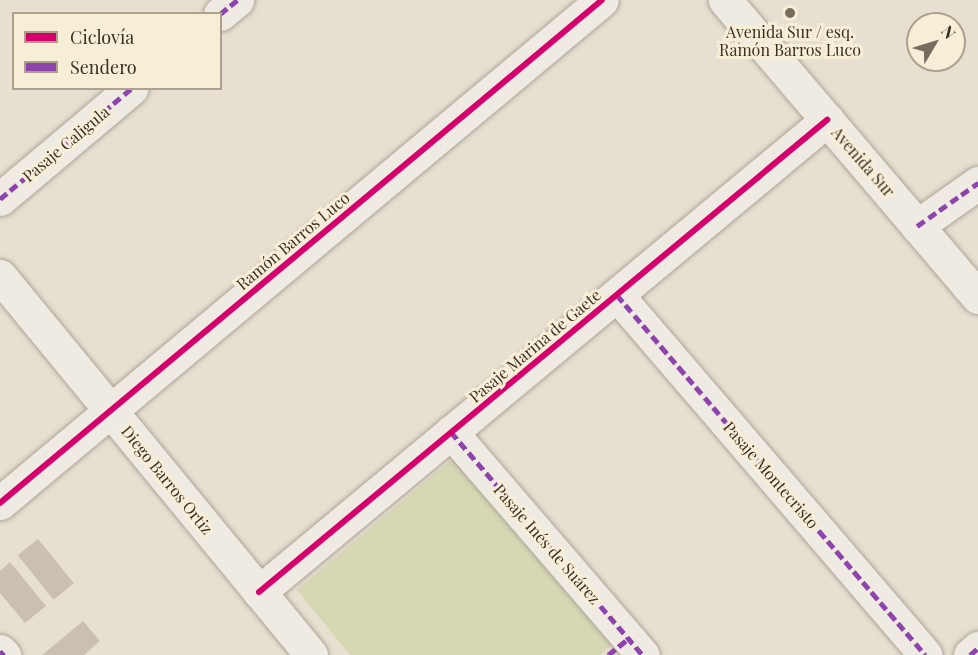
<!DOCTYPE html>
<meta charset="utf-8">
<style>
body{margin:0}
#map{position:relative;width:978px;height:655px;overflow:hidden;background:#e7e0d1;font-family:"Playfair Display",serif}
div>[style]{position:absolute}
.green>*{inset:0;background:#d6d7b3}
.building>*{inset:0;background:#cbbfb2;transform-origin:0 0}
.roads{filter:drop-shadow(0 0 2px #ada599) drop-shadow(0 0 2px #ada599)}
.minor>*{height:33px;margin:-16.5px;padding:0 16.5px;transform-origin:16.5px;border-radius:16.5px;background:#efebe3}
.tertiary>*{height:33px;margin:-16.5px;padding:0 16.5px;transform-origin:16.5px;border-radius:16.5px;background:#efebe3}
.quiet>*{height:4.5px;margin-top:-2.25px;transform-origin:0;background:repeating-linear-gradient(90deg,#8e44ad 0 9px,transparent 0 13.5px)}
.cycleway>*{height:6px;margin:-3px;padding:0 3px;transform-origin:3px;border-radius:3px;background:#d6006c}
.dots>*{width:16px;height:16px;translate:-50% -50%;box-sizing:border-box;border:3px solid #f7eed8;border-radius:50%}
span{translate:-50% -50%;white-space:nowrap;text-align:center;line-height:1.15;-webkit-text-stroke:6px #f7eed8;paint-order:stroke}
.poi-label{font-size:16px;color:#3d2e20}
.street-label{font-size:16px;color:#3d2e20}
.legend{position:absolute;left:12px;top:12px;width:210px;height:78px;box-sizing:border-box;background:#f7eed8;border:2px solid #ada18e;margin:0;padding:8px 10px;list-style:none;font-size:18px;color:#3d2e20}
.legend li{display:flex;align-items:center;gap:12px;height:30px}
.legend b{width:30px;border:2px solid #ada18e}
.north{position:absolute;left:906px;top:12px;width:60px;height:60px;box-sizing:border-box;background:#f7eed8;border:2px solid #ada18e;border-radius:50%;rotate:52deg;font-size:16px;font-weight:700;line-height:24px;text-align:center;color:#3d2e20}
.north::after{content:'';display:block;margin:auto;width:21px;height:27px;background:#786c5e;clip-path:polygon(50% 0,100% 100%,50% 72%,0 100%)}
</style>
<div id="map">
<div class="green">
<div style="clip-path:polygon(464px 449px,619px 638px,600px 655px,350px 655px,297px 590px)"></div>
</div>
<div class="building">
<div style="left:38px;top:539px;width:57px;height:26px;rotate:51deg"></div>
<div style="clip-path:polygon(10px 562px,46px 606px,25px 623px,0 593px,0 571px)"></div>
<div style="clip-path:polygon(83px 621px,100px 641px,84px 655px,42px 655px)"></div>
</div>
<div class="roads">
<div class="minor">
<div style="left:220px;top:14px;width:22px;rotate:-39deg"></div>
<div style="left:0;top:199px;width:172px;rotate:-40.1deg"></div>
<div style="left:917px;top:226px;width:75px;rotate:-35.2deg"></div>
<div style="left:0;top:276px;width:490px;rotate:50.6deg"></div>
<div style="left:617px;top:295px;width:474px;rotate:49.4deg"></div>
<div style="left:451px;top:432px;width:294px;rotate:49.3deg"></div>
<div style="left:0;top:503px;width:784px;rotate:-39.88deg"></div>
<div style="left:259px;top:592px;width:739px;rotate:-39.73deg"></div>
<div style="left:0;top:651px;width:6px;rotate:45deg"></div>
<div style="left:970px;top:655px;width:11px;rotate:-41deg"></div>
</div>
<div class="tertiary">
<div style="left:725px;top:0;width:390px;rotate:49.6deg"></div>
</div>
</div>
<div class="quiet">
<div style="left:220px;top:14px;width:22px;rotate:-39deg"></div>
<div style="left:0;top:199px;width:172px;rotate:-40.1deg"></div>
<div style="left:917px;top:226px;width:75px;rotate:-35.2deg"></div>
<div style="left:617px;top:295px;width:474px;rotate:49.4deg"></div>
<div style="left:451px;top:432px;width:294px;rotate:49.3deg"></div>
<div style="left:0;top:651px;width:6px;rotate:45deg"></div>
<div style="left:608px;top:655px;width:27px;rotate:-39deg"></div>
<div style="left:970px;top:655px;width:11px;rotate:-41deg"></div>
</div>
<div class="cycleway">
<div style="left:0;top:503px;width:784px;rotate:-39.88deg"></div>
<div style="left:259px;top:592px;width:739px;rotate:-39.73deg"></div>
</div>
<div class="dots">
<div style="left:790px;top:13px;background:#786c5e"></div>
</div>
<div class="poi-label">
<span style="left:790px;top:41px">Avenida Sur / esq.<br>Ramón Barros Luco</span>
</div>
<div class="street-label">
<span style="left:66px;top:144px;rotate:-40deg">Pasaje Caligula</span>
<span style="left:863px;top:162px;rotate:49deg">Avenida Sur</span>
<span style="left:293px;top:241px;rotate:-40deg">Ramón Barros Luco</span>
<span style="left:535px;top:346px;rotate:-40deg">Pasaje Marina de Gaete</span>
<span style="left:771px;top:475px;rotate:49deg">Pasaje Montecristo</span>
<span style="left:167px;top:480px;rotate:51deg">Diego Barros Ortiz</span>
<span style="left:547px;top:544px;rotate:49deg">Pasaje Inés de Suárez</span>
</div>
<ul class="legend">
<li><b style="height:8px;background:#d6006c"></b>Ciclovía</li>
<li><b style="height:8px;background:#8e44ad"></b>Sendero</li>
</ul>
<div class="north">N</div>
</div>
